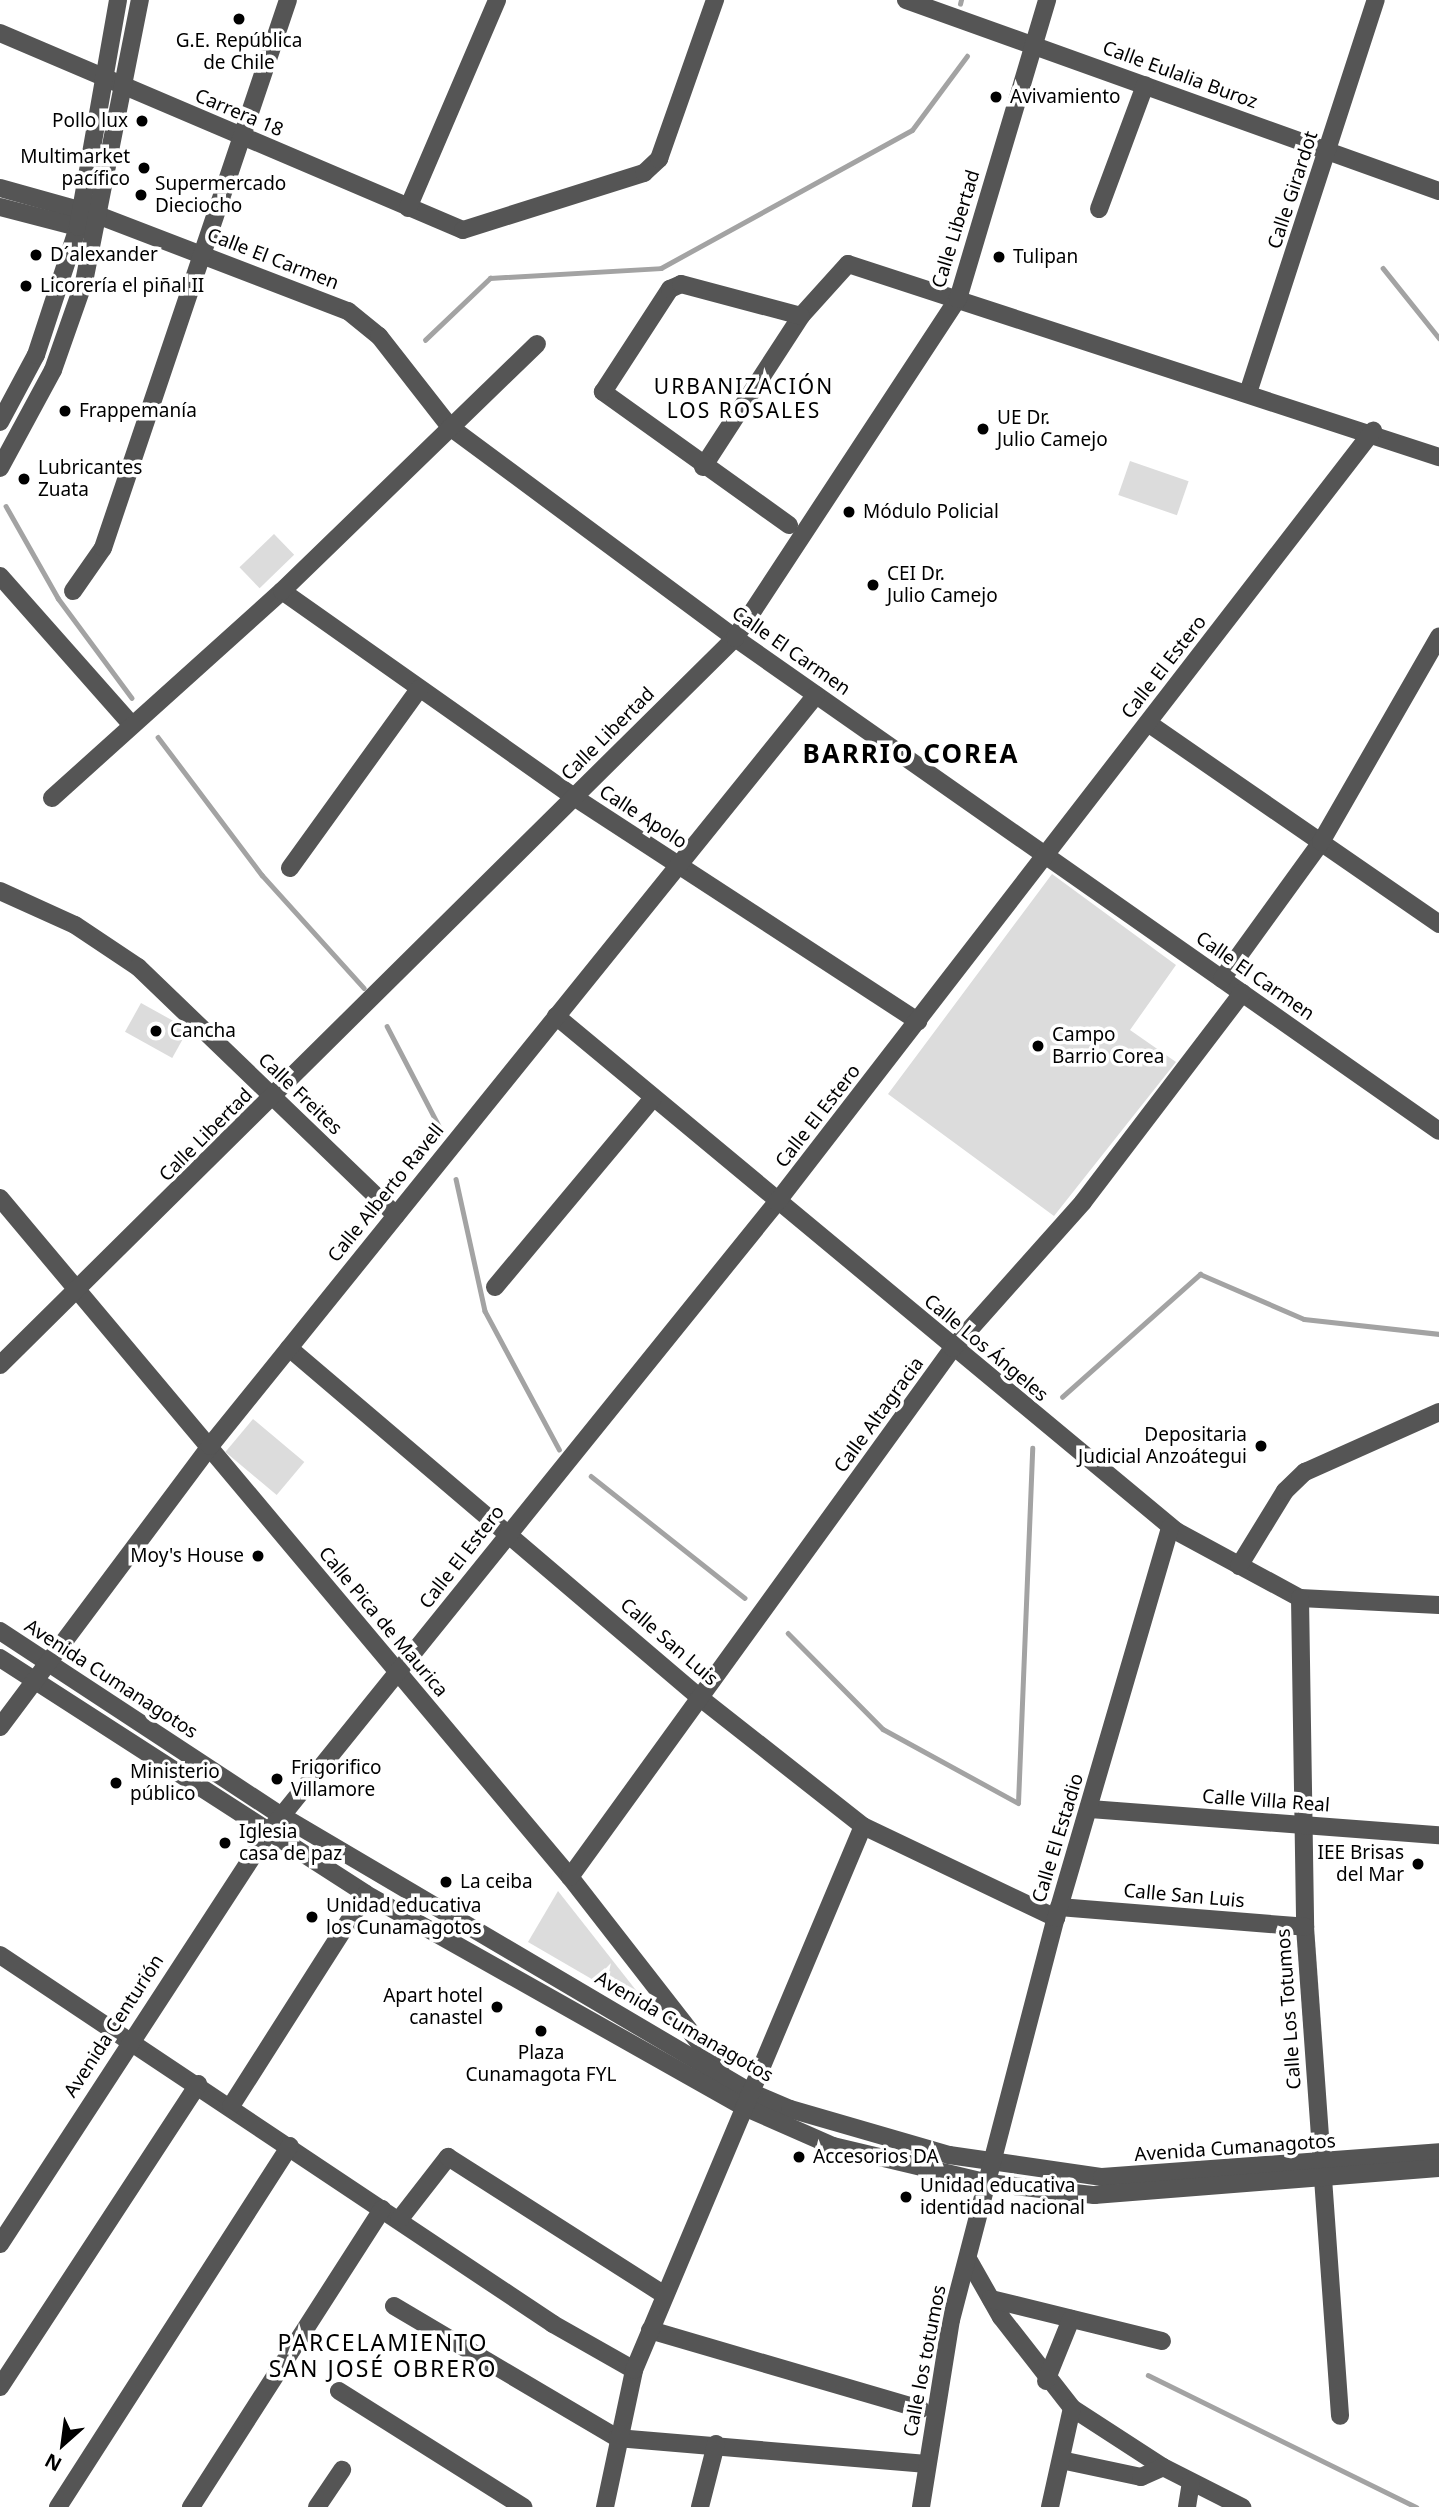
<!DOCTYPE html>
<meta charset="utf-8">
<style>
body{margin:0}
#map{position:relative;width:1439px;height:2507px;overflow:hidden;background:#fff;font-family:"Noto Sans",sans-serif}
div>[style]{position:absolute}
.green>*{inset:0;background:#dcdcdc;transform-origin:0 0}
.stream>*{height:4.5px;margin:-2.25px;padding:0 2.25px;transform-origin:2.25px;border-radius:2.25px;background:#a3a3a3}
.minor>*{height:18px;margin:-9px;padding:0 9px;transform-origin:9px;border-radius:9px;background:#555}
.dots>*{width:19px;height:19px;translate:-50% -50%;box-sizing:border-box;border:4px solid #fff;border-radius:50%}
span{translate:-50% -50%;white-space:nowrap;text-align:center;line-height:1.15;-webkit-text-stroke:7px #fff;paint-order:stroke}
.poi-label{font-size:19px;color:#000}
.left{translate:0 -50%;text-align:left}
.right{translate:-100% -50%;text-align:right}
.street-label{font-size:19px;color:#000}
.neighbourhood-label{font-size:21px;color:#000;letter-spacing:2px}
.quarter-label{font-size:23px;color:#000;letter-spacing:2px}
.district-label{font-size:26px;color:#000;font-weight:700;letter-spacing:2px}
.north{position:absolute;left:28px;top:2409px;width:70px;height:70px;-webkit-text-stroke:5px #fff;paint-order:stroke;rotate:208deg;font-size:19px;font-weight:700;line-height:28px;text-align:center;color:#000}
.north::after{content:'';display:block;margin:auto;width:24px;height:32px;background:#000;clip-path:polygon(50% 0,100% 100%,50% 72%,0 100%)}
</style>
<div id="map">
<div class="green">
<div style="left:1130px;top:461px;width:62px;height:36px;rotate:19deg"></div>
<div style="left:274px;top:534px;width:29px;height:48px;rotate:46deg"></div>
<div style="clip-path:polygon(1052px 874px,1176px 965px,1130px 1030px,1176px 1062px,1054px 1216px,888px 1094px)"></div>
<div style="left:141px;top:1003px;width:54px;height:33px;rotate:29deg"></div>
<div style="left:253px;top:1419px;width:67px;height:43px;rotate:40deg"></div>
<div style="clip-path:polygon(558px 1891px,657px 2017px,528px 1942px)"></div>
</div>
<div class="stream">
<div style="left:960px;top:4px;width:4px;rotate:-76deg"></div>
<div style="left:1383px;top:268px;width:90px;rotate:51.3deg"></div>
<div style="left:425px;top:340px;width:90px;rotate:-43.6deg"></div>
<div style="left:490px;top:278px;width:171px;rotate:-3.3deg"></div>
<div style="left:661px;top:268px;width:286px;rotate:-28.8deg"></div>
<div style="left:912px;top:130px;width:92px;rotate:-53.4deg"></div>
<div style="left:6px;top:506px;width:106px;rotate:60.5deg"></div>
<div style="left:58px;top:598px;width:124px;rotate:53.5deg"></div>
<div style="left:158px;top:737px;width:173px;rotate:53deg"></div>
<div style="left:262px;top:875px;width:152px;rotate:47.9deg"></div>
<div style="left:387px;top:1026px;width:115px;rotate:62.5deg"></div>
<div style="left:456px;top:1179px;width:135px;rotate:77.6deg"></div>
<div style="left:485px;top:1311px;width:157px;rotate:61.8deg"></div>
<div style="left:1062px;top:1397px;width:185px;rotate:-41.7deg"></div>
<div style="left:1200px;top:1274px;width:113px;rotate:23.4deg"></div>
<div style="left:1304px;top:1319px;width:136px;rotate:6.3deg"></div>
<div style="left:591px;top:1476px;width:196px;rotate:38.4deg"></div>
<div style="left:788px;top:1633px;width:135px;rotate:45.3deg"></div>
<div style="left:883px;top:1729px;width:154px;rotate:28.7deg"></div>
<div style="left:1018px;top:1803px;width:355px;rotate:-87.7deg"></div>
<div style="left:1148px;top:2375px;width:299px;rotate:26.2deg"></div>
</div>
<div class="minor">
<div style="left:906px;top:0;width:566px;rotate:19.72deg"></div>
<div style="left:0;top:33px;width:503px;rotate:23.05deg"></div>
<div style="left:463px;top:230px;width:190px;rotate:-17.5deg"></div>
<div style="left:644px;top:173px;width:21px;rotate:-43deg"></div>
<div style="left:659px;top:159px;width:169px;rotate:-70.6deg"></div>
<div style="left:0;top:188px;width:104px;rotate:15.6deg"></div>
<div style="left:100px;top:216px;width:266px;rotate:21deg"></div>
<div style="left:348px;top:311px;width:40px;rotate:39deg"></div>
<div style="left:379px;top:336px;width:115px;rotate:52deg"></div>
<div style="left:450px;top:427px;width:355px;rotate:36.5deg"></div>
<div style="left:735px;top:638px;width:859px;rotate:35deg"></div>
<div style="left:0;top:207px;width:92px;rotate:14.5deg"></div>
<div style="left:408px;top:208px;width:226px;rotate:-66.8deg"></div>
<div style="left:1099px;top:209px;width:132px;rotate:-69.6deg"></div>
<div style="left:1248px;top:393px;width:413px;rotate:-72deg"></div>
<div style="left:0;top:422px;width:76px;rotate:-61.8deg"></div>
<div style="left:36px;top:355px;width:135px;rotate:-71.8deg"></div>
<div style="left:78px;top:227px;width:230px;rotate:-80deg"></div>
<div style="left:703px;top:467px;width:180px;rotate:-57deg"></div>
<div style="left:801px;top:316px;width:70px;rotate:-47.9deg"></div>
<div style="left:848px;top:264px;width:622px;rotate:18.09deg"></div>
<div style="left:0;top:468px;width:111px;rotate:-61.6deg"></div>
<div style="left:53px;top:370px;width:93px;rotate:-70.6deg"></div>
<div style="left:84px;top:282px;width:288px;rotate:-78.8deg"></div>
<div style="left:789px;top:525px;width:229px;rotate:-144.4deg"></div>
<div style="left:603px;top:392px;width:123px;rotate:-57deg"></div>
<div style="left:670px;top:289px;width:12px;rotate:-24deg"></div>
<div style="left:681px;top:284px;width:124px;rotate:14.9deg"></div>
<div style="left:0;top:576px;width:199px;rotate:48.5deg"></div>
<div style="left:73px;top:591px;width:52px;rotate:-55.1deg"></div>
<div style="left:103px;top:548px;width:578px;rotate:-71.35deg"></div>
<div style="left:282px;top:591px;width:357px;rotate:35.2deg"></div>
<div style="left:574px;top:797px;width:411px;rotate:33.1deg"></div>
<div style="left:1148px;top:723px;width:354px;rotate:34.6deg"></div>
<div style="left:52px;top:798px;width:309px;rotate:-42deg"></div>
<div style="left:282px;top:591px;width:355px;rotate:-44.1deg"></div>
<div style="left:290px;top:868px;width:221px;rotate:-54.2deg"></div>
<div style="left:0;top:891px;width:82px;rotate:24.4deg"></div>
<div style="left:75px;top:925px;width:76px;rotate:33.7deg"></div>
<div style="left:138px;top:967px;width:358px;rotate:43.9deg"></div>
<div style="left:1222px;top:979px;width:169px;rotate:-54.1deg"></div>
<div style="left:1321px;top:842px;width:237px;rotate:-60.1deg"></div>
<div style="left:556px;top:1016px;width:806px;rotate:39.71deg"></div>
<div style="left:1176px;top:1531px;width:141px;rotate:28.4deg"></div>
<div style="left:1300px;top:1598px;width:139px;rotate:2.9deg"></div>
<div style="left:0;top:1198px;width:887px;rotate:49.99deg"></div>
<div style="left:570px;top:1877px;width:244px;rotate:52.1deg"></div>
<div style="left:495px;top:1287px;width:246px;rotate:-50.1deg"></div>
<div style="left:289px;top:1348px;width:538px;rotate:40.41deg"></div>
<div style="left:699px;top:1697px;width:209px;rotate:38.2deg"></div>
<div style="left:863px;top:1826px;width:214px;rotate:25.5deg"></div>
<div style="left:0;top:1365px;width:1034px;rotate:-44.69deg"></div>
<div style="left:735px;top:638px;width:406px;rotate:-56.7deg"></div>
<div style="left:958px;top:299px;width:312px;rotate:-73.4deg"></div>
<div style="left:1239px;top:1566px;width:88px;rotate:-58.5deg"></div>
<div style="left:1285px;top:1491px;width:28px;rotate:-44deg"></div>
<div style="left:1305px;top:1472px;width:147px;rotate:-24.1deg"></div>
<div style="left:1300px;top:1598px;width:329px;rotate:89.1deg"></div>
<div style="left:1305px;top:1927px;width:490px;rotate:85.9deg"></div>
<div style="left:0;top:1631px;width:337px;rotate:33.3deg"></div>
<div style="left:282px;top:1816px;width:543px;rotate:30.53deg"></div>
<div style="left:750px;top:2092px;width:43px;rotate:23deg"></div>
<div style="left:790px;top:2109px;width:166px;rotate:16.1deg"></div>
<div style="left:949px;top:2155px;width:155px;rotate:8.2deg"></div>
<div style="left:1102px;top:2177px;width:338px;rotate:-4.2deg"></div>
<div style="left:0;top:1658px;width:435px;rotate:32.8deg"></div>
<div style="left:366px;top:1894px;width:434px;rotate:29.4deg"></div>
<div style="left:744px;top:2107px;width:97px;rotate:23.7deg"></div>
<div style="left:833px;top:2146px;width:159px;rotate:13.4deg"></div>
<div style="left:988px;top:2183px;width:107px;rotate:6.5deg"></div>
<div style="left:1094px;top:2195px;width:346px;rotate:-4.5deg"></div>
<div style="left:0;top:1727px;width:351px;rotate:-53.2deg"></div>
<div style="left:210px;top:1446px;width:965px;rotate:-51.1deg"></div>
<div style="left:1090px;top:1809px;width:350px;rotate:4.3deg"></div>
<div style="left:570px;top:1877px;width:653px;rotate:-54.1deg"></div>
<div style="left:953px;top:1348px;width:195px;rotate:-48.3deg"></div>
<div style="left:1083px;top:1202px;width:263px;rotate:-52.7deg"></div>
<div style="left:1059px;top:1907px;width:247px;rotate:4.6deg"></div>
<div style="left:0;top:1955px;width:665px;rotate:33.71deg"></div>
<div style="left:553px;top:2324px;width:93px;rotate:29.6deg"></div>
<div style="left:231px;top:2106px;width:251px;rotate:-57.5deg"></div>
<div style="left:399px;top:2220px;width:80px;rotate:-52.1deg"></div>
<div style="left:448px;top:2157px;width:257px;rotate:32.5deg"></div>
<div style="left:0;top:2244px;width:489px;rotate:-56.9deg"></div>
<div style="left:267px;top:1834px;width:812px;rotate:-51.1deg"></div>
<div style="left:777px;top:1202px;width:975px;rotate:-52.3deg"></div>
<div style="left:968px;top:2259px;width:67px;rotate:60.4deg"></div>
<div style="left:1001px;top:2317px;width:115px;rotate:52deg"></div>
<div style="left:1072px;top:2408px;width:108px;rotate:33deg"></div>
<div style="left:1163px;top:2467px;width:89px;rotate:26.9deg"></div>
<div style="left:991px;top:2299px;width:176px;rotate:13.8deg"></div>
<div style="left:394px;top:2306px;width:259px;rotate:30.6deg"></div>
<div style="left:617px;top:2438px;width:311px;rotate:4.8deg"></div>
<div style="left:650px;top:2330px;width:282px;rotate:16.3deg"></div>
<div style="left:1046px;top:2381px;width:67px;rotate:-68deg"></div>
<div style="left:0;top:2387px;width:362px;rotate:-56.8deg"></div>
<div style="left:339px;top:2391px;width:218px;rotate:32.2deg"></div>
<div style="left:1061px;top:2460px;width:82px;rotate:12deg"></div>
<div style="left:1141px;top:2477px;width:24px;rotate:-24deg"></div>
<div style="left:58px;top:2507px;width:429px;rotate:-57.3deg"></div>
<div style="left:191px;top:2507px;width:354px;rotate:-57.3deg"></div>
<div style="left:317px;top:2507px;width:45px;rotate:-56deg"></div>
<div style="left:605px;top:2507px;width:140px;rotate:-78deg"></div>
<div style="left:634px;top:2370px;width:590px;rotate:-67.17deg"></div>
<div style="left:700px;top:2507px;width:65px;rotate:-75.7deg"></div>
<div style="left:921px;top:2507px;width:189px;rotate:-80.9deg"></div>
<div style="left:951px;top:2320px;width:415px;rotate:-75.4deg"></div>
<div style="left:1056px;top:1918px;width:407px;rotate:-73.7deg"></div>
<div style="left:1050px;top:2507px;width:101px;rotate:-77.5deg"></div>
<div style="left:1187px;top:2507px;width:25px;rotate:-81deg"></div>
</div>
<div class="dots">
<div style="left:239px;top:19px;background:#000"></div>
<div style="left:996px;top:97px;background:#000"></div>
<div style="left:142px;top:121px;background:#000"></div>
<div style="left:144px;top:168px;background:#000"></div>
<div style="left:141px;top:195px;background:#000"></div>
<div style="left:36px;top:255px;background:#000"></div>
<div style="left:999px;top:257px;background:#000"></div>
<div style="left:26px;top:286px;background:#000"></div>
<div style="left:65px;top:411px;background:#000"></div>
<div style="left:983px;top:429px;background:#000"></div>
<div style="left:24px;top:479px;background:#000"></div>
<div style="left:849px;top:512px;background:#000"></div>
<div style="left:873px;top:585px;background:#000"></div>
<div style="left:156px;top:1031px;background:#000"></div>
<div style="left:1038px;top:1046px;background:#000"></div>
<div style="left:1261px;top:1446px;background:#000"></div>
<div style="left:258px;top:1556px;background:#000"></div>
<div style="left:277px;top:1779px;background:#000"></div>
<div style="left:116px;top:1783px;background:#000"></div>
<div style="left:225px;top:1843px;background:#000"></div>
<div style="left:1418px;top:1864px;background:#000"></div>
<div style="left:446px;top:1882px;background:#000"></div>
<div style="left:312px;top:1917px;background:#000"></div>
<div style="left:497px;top:2007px;background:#000"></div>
<div style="left:541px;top:2031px;background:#000"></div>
<div style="left:799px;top:2157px;background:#000"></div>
<div style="left:906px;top:2197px;background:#000"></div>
</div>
<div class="poi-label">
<span style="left:239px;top:52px">G.E. República<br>de Chile</span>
<span class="left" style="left:1010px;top:97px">Avivamiento</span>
<span class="right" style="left:128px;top:121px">Pollo lux</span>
<span class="right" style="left:130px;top:168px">Multimarket<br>pacífico</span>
<span class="left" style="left:155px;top:195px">Supermercado<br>Dieciocho</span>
<span class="left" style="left:50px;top:255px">D´alexander</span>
<span class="left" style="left:1013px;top:257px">Tulipan</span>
<span class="left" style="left:40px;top:286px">Licorería el piñal II</span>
<span class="left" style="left:79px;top:411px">Frappemanía</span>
<span class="left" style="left:997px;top:429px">UE Dr.<br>Julio Camejo</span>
<span class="left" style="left:38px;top:479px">Lubricantes<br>Zuata</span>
<span class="left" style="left:863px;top:512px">Módulo Policial</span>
<span class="left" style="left:887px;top:585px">CEI Dr.<br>Julio Camejo</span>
<span class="left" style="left:170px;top:1031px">Cancha</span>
<span class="left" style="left:1052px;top:1046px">Campo<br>Barrio Corea</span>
<span class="right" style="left:1247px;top:1446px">Depositaria<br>Judicial Anzoátegui</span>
<span class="right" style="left:244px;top:1556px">Moy's House</span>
<span class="left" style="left:291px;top:1779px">Frigorifico<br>Villamore</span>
<span class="left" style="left:130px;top:1783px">Ministerio<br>público</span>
<span class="left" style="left:239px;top:1843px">Iglesia<br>casa de paz</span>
<span class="right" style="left:1404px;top:1864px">IEE Brisas<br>del Mar</span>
<span class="left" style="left:460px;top:1882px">La ceiba</span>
<span class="left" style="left:326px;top:1917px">Unidad educativa<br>los Cunamagotos</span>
<span class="right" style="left:483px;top:2007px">Apart hotel<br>canastel</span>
<span style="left:541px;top:2064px">Plaza<br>Cunamagota FYL</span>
<span class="left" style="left:813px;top:2157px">Accesorios DA</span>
<span class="left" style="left:920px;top:2197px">Unidad educativa<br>identidad nacional</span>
</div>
<div class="street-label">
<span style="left:1180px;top:75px;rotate:20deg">Calle Eulalia Buroz</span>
<span style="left:239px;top:113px;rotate:23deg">Carrera 18</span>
<span style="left:1293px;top:190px;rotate:-72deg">Calle Girardot</span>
<span style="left:956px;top:229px;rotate:-73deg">Calle Libertad</span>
<span style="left:273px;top:259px;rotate:21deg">Calle El Carmen</span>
<span style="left:791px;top:651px;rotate:35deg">Calle El Carmen</span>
<span style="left:1164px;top:667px;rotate:-52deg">Calle El Estero</span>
<span style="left:608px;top:734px;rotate:-45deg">Calle Libertad</span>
<span style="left:643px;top:817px;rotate:33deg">Calle Apolo</span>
<span style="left:1255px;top:976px;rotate:35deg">Calle El Carmen</span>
<span style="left:300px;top:1094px;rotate:44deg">Calle Freites</span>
<span style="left:818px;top:1116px;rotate:-52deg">Calle El Estero</span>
<span style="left:206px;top:1135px;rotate:-45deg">Calle Libertad</span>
<span style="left:386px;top:1193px;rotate:-51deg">Calle Alberto Ravell</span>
<span style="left:986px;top:1348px;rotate:40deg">Calle Los Ángeles</span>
<span style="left:879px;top:1415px;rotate:-54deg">Calle Altagracia</span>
<span style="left:462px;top:1557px;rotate:-52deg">Calle El Estero</span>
<span style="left:383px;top:1622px;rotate:50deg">Calle Pica de Maurica</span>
<span style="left:669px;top:1642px;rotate:41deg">Calle San Luis</span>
<span style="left:111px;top:1679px;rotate:33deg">Avenida Cumanagotos</span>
<span style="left:1266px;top:1801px;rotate:4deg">Calle Villa Real</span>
<span style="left:1058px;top:1838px;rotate:-73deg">Calle El Estadio</span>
<span style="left:1184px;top:1896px;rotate:5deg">Calle San Luis</span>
<span style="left:1289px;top:2009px;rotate:-94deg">Calle Los Totumos</span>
<span style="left:114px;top:2026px;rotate:-57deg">Avenida Centurión</span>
<span style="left:684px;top:2027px;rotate:30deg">Avenida Cumanagotos</span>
<span style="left:1235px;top:2148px;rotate:-4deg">Avenida Cumanagotos</span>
<span style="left:925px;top:2361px;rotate:-79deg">Calle los totumos</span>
</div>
<div class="neighbourhood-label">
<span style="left:744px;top:398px">URBANIZACIÓN<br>LOS ROSALES</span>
</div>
<div class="quarter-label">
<span style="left:383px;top:2355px">PARCELAMIENTO<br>SAN JOSÉ OBRERO</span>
</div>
<div class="district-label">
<span style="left:911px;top:754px">BARRIO COREA</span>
</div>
<div class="north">N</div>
</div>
